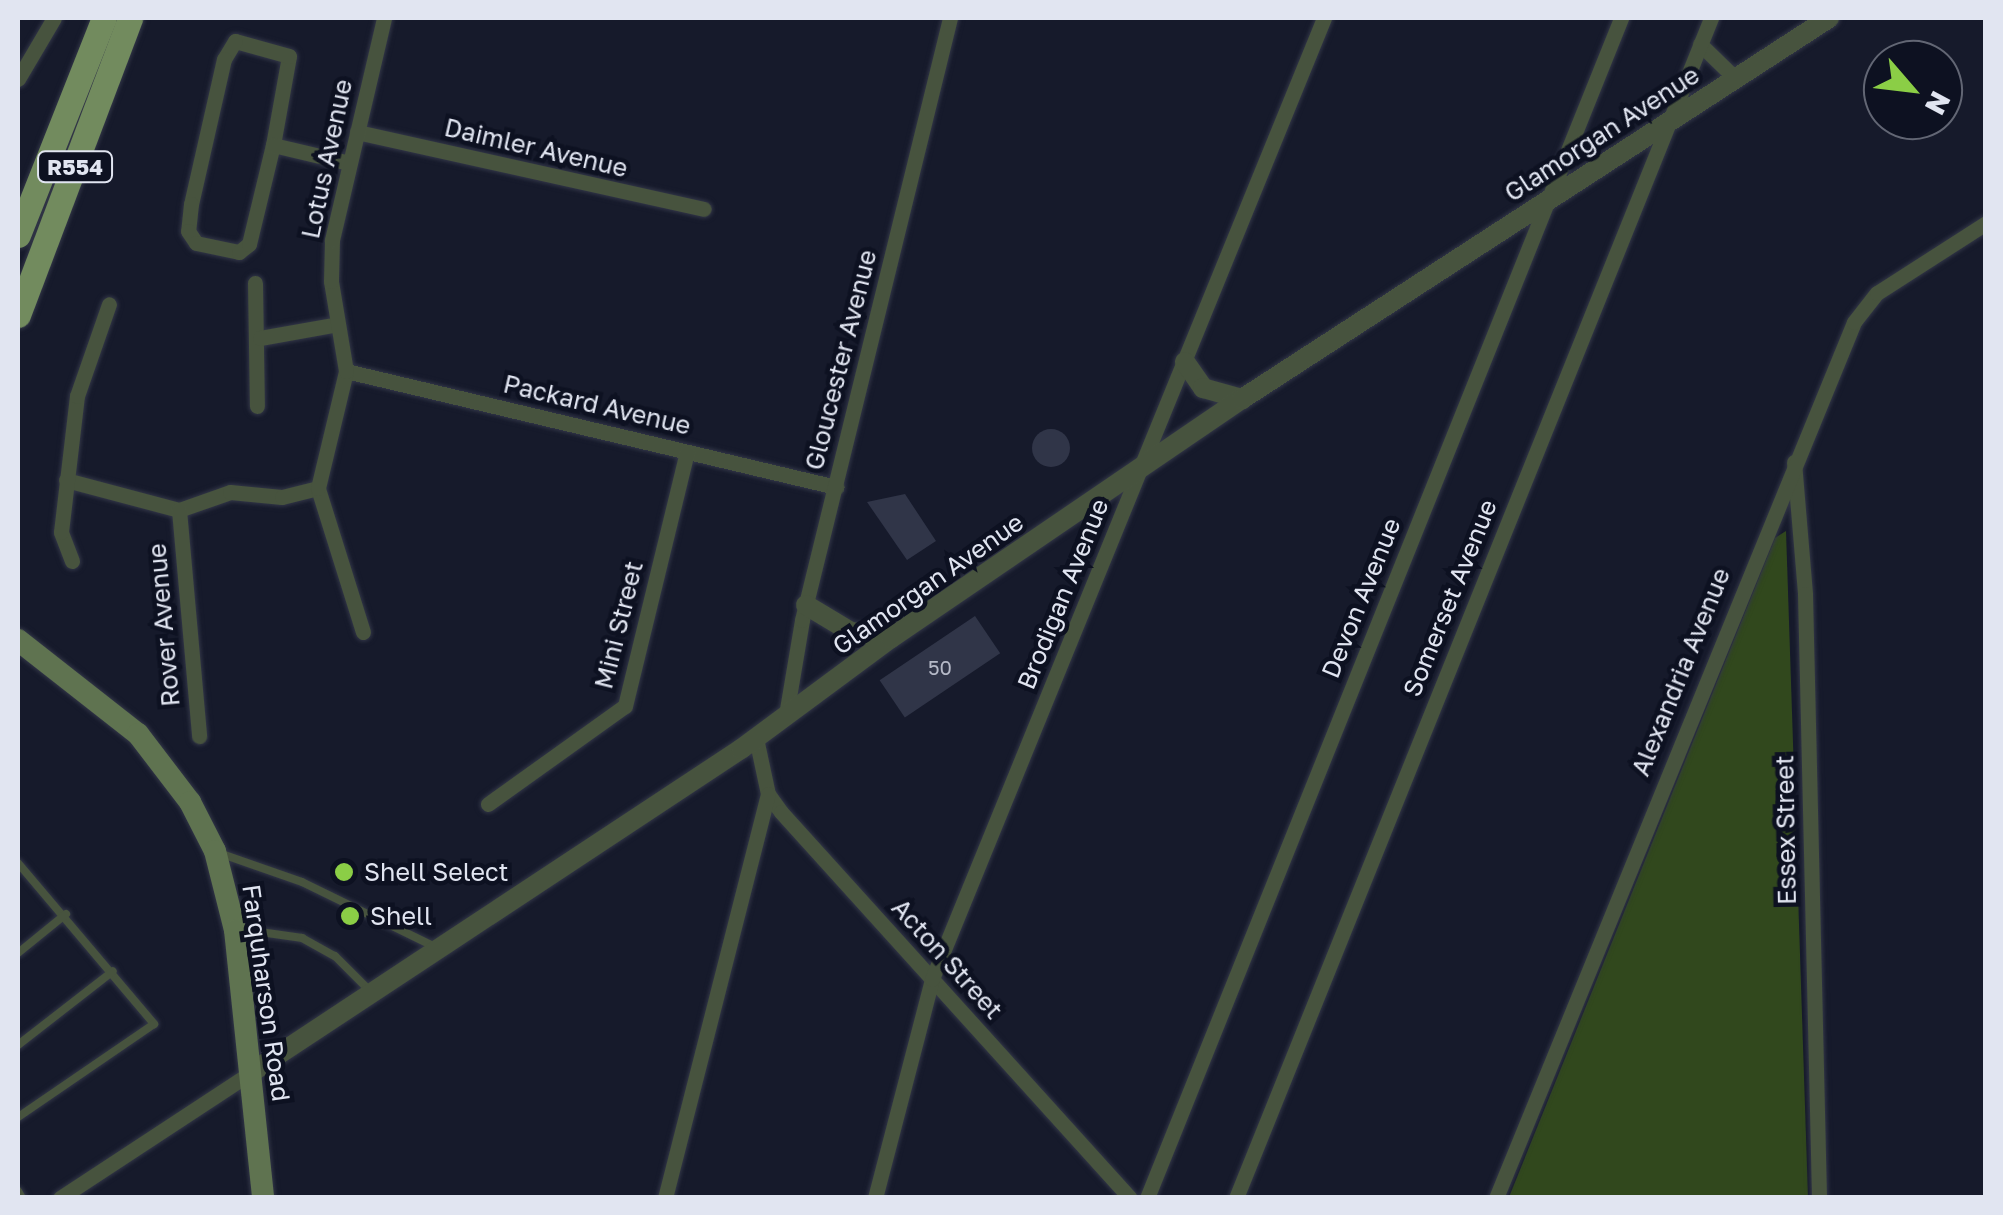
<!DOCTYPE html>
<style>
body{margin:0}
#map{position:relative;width:2003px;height:1215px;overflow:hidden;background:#161a2b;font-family:"Golos Text",sans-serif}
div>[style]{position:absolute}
.green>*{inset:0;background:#31481d}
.building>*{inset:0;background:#303548;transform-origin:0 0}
.round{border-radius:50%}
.roads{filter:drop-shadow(0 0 2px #323647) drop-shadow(0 0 2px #323647)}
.service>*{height:8px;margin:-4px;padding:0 4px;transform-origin:4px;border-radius:4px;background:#47533e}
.minor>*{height:15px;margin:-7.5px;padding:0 7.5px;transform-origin:7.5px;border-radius:7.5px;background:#47533e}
.tertiary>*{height:20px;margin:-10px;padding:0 10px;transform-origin:10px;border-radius:10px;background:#47533e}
.secondary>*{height:22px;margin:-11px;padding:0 11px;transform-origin:11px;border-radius:11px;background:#5f7350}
.primary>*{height:25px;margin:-12.5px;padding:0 12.5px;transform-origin:12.5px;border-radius:12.5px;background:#728b5e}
.dots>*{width:28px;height:28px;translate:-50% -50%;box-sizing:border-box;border:5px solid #0d1121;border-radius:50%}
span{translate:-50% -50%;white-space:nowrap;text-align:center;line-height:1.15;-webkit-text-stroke:9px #0d1121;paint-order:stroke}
.number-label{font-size:20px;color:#b5b9c7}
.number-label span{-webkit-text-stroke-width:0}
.shield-label span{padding:2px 8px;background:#0d1121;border:2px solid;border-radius:8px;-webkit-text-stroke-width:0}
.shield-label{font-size:22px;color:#e1e5f1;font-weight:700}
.street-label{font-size:25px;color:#e1e5f1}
.poi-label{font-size:25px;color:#e1e5f1}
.left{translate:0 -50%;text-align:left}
.frame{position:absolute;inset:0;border:20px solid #e1e5f1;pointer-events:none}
.north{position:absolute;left:1863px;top:40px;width:100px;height:100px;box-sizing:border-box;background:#0d1121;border:2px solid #626674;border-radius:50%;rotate:118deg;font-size:28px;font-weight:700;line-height:40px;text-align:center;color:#e1e5f1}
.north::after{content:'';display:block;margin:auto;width:35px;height:45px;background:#8bce46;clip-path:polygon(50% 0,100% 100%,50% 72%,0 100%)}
</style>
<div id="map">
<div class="green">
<div style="clip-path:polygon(1786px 531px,1808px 1197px,1509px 1197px,1775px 538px)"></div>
</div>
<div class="building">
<div class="round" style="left:1032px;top:429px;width:38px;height:38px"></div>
<div style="clip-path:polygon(905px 494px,936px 541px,907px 560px,867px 502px)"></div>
<div style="left:975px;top:616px;width:45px;height:115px;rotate:56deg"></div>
</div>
<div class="roads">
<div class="service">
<div style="left:219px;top:853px;width:88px;rotate:19.3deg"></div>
<div style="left:302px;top:882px;width:148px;rotate:26deg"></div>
<div style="left:18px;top:863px;width:211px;rotate:49.8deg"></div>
<div style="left:154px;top:1024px;width:165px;rotate:145.6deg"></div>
<div style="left:239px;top:929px;width:64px;rotate:8.1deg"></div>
<div style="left:302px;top:938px;width:38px;rotate:29deg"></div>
<div style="left:335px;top:956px;width:49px;rotate:45deg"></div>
<div style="left:18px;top:953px;width:62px;rotate:-39.1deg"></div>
<div style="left:18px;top:1045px;width:120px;rotate:-37.9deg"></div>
<div style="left:18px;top:1191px;width:8px;rotate:60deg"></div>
</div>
<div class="minor">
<div style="left:1700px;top:44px;width:49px;rotate:44.2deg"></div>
<div style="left:18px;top:79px;width:71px;rotate:-59.5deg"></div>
<div style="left:357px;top:132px;width:355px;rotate:12.5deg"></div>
<div style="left:273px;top:145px;width:90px;rotate:-79.8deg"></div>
<div style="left:289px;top:56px;width:56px;rotate:-164.5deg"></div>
<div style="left:235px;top:41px;width:21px;rotate:121deg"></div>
<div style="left:224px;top:59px;width:149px;rotate:102.8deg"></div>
<div style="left:191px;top:204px;width:27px;rotate:96deg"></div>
<div style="left:188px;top:231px;width:14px;rotate:56deg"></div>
<div style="left:196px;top:243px;width:44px;rotate:11.8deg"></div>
<div style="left:239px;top:252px;width:13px;rotate:-39deg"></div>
<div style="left:249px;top:244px;width:102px;rotate:-76.4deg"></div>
<div style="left:273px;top:145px;width:78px;rotate:13.3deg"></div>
<div style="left:255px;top:283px;width:123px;rotate:89.1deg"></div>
<div style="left:260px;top:338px;width:79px;rotate:-10.2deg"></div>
<div style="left:346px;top:371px;width:504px;rotate:13.32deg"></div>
<div style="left:1794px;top:462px;width:132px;rotate:85.2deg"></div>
<div style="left:1805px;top:594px;width:604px;rotate:88.67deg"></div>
<div style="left:66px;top:480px;width:117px;rotate:14.9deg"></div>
<div style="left:179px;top:510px;width:54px;rotate:-19.4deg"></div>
<div style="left:230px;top:492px;width:52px;rotate:5.5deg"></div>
<div style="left:282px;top:497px;width:37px;rotate:-14deg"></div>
<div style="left:179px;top:510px;width:227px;rotate:84.9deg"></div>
<div style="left:72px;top:561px;width:31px;rotate:-111deg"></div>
<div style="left:61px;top:532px;width:137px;rotate:-83.3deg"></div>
<div style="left:77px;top:396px;width:97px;rotate:-70.8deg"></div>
<div style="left:363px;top:632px;width:151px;rotate:-107.4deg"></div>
<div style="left:318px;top:488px;width:120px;rotate:-76.5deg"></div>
<div style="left:346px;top:371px;width:91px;rotate:-99.5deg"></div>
<div style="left:331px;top:281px;width:41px;rotate:-88.6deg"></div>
<div style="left:332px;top:240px;width:228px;rotate:-76.8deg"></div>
<div style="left:786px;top:715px;width:96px;rotate:-80.4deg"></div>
<div style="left:802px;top:620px;width:620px;rotate:-76.19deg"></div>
<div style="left:756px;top:738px;width:57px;rotate:77.9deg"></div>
<div style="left:768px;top:794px;width:22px;rotate:54deg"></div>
<div style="left:781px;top:812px;width:520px;rotate:47.88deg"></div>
<div style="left:488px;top:804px;width:168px;rotate:-35.6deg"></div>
<div style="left:625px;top:706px;width:261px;rotate:-76.3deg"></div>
<div style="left:60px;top:1198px;width:230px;rotate:-33.3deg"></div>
<div style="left:665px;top:1198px;width:417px;rotate:-75.7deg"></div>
<div style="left:875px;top:1198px;width:226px;rotate:-75.4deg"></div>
<div style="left:932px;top:979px;width:1038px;rotate:-67.81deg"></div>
<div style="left:1147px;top:1198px;width:1272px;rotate:-68.11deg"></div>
<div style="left:1236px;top:1198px;width:1272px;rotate:-68.07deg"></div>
<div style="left:1496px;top:1198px;width:946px;rotate:-67.77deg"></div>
<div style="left:1854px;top:322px;width:37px;rotate:-52deg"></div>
<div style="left:1877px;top:293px;width:130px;rotate:-32.7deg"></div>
</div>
<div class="tertiary">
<div style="left:1185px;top:362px;width:32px;rotate:55deg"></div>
<div style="left:1203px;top:388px;width:41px;rotate:15.8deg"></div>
<div style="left:806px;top:605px;width:52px;rotate:31deg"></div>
<div style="left:851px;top:632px;width:40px;rotate:8.5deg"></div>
<div style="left:252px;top:1072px;width:586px;rotate:-33.45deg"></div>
<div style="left:741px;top:749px;width:187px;rotate:-36.5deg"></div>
<div style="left:891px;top:638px;width:425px;rotate:-34.3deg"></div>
<div style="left:1242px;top:399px;width:700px;rotate:-32.99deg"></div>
</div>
<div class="secondary">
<div style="left:18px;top:640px;width:152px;rotate:38.1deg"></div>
<div style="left:138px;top:734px;width:86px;rotate:52.6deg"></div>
<div style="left:190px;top:802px;width:55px;rotate:63deg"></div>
<div style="left:215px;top:851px;width:81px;rotate:75.8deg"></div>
<div style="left:235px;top:930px;width:269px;rotate:84deg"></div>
</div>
<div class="primary">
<div style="left:18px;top:235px;width:233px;rotate:-68.4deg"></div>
<div style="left:18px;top:315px;width:317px;rotate:-69.3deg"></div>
</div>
</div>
<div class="dots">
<div style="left:344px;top:872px;background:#8bce46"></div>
<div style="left:350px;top:916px;background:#8bce46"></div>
</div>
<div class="number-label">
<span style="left:940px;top:667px">50</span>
</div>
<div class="shield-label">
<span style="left:75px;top:167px">R554</span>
</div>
<div class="street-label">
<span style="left:1602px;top:134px;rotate:-33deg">Glamorgan Avenue</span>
<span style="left:536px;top:148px;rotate:13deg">Daimler Avenue</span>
<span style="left:327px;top:159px;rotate:-78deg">Lotus Avenue</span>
<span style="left:841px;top:360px;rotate:-76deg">Gloucester Avenue</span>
<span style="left:597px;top:405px;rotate:13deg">Packard Avenue</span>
<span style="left:928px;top:584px;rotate:-35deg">Glamorgan Avenue</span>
<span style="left:1063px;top:594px;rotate:-68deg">Brodigan Avenue</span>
<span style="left:1361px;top:598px;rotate:-68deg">Devon Avenue</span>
<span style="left:1450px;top:598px;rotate:-68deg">Somerset Avenue</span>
<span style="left:164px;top:625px;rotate:-95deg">Rover Avenue</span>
<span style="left:619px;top:625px;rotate:-76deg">Mini Street</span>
<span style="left:1681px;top:672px;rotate:-68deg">Alexandria Avenue</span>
<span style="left:1786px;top:830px;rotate:-91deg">Essex Street</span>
<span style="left:947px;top:959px;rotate:48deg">Acton Street</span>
<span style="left:266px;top:993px;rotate:82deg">Farquharson Road</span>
</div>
<div class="poi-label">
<span class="left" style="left:364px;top:872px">Shell Select</span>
<span class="left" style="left:370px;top:916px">Shell</span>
</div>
<div class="frame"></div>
<div class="north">N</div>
</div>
